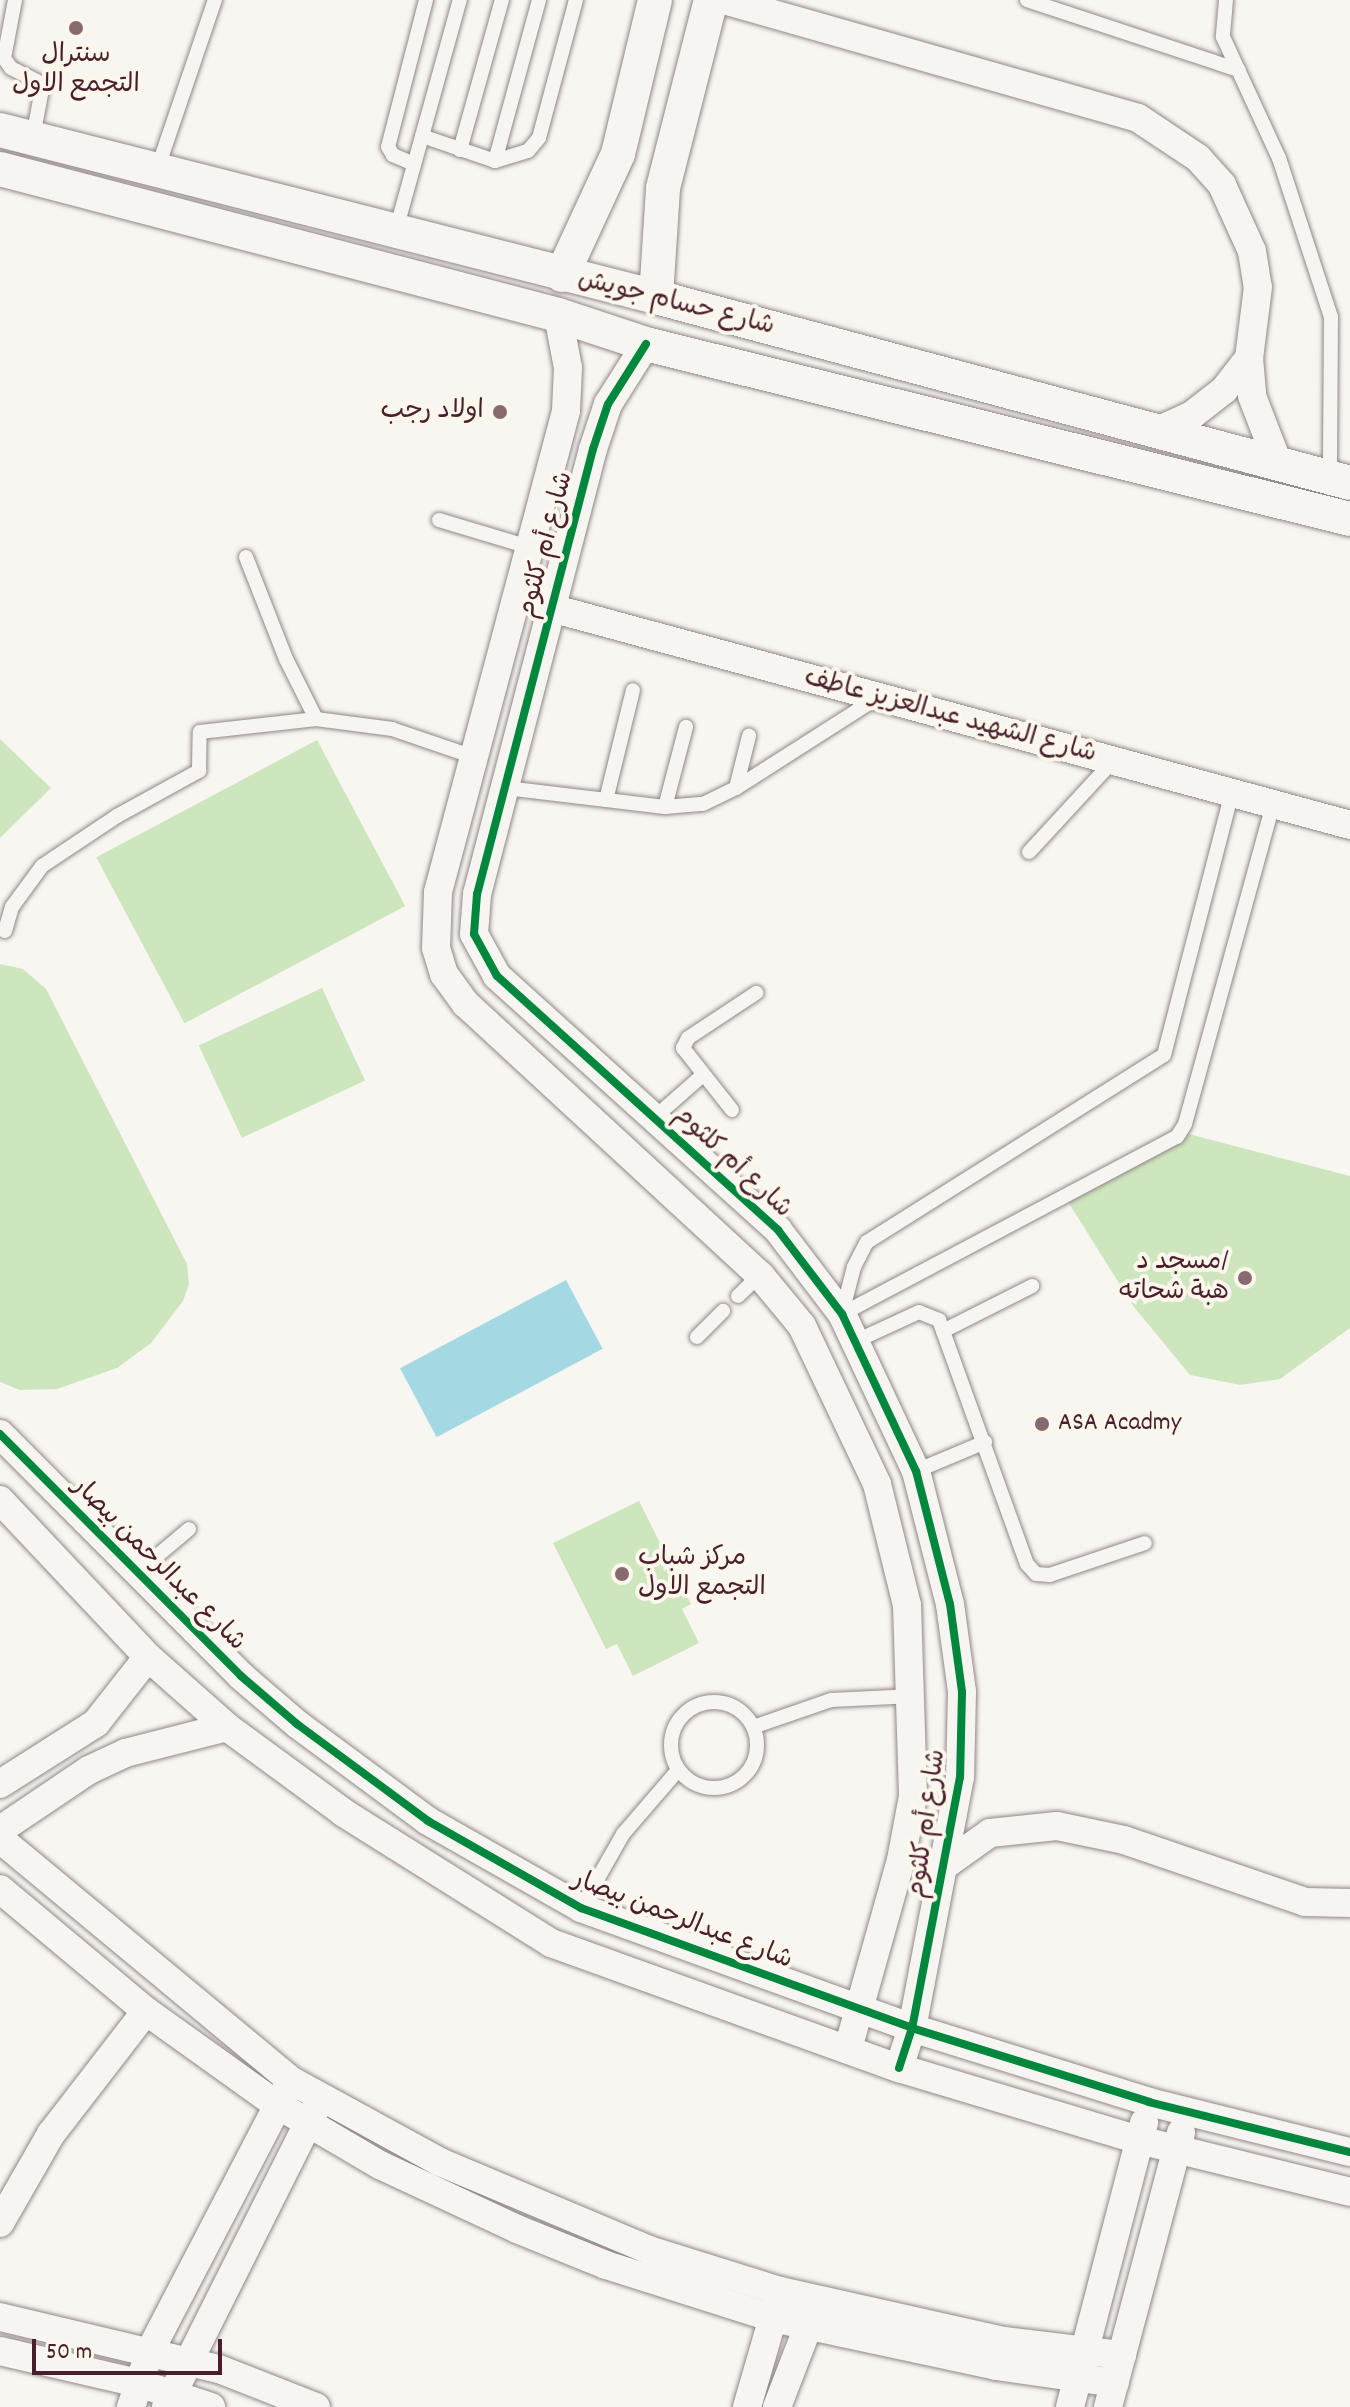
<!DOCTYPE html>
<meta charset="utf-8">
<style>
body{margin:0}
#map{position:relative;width:1350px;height:2407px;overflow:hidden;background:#f8f6f0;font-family:Dekko,"Playpen Sans Arabic",sans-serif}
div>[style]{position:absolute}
.green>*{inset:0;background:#cee6be;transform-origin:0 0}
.water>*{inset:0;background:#a4d9e4;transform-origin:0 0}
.roads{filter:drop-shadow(0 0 2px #918787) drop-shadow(0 0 2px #918787)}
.service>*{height:14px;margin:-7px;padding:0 7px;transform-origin:7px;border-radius:7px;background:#f6f5f1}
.service>.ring{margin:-7px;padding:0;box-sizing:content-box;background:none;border:14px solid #f6f5f1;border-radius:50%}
.minor>*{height:28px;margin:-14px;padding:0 14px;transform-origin:14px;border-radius:14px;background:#f6f5f1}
.tertiary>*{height:34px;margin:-17px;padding:0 17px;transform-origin:17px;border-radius:17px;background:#f6f5f1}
.cycleway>*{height:8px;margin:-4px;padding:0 4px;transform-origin:4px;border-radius:4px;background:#00873e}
.dots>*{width:22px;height:22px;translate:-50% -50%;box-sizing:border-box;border:4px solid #fbf7ec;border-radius:50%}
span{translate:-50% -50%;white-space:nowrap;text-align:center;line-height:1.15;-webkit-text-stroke:8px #fbf7ec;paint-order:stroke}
.poi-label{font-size:26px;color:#4a1f2b}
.right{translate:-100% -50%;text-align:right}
.left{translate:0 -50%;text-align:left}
.street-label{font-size:26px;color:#4a1f2b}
.scale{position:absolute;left:32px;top:2339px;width:190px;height:36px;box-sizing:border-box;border:4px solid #4a1f2b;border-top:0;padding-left:10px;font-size:24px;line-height:28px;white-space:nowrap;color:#4a1f2b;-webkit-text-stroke:6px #fbf7ec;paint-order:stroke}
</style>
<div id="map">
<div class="green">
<div style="clip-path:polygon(0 739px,51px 788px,0 838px)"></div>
<div style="left:317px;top:740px;width:188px;height:250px;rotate:62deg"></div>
<div style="clip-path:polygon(0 964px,23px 969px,46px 989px,187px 1264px,189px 1284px,183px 1301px,151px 1343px,117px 1368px,57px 1389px,20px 1390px,0 1382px)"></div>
<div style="left:322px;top:988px;width:102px;height:136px;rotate:65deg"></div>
<div style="clip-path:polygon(1181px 1132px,1350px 1176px,1350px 1328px,1280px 1379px,1240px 1385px,1190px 1375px,1134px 1307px,1065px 1197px)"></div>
<div style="clip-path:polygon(639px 1501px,691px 1604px,682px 1609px,699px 1643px,633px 1676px,617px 1644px,606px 1649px,553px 1543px)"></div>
</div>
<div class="water">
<div style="left:566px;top:1280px;width:78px;height:188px;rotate:62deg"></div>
</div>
<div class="roads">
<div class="service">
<div style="left:15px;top:0;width:59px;rotate:100.7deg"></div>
<div style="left:4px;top:58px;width:12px;rotate:55deg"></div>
<div style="left:11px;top:68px;width:36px;rotate:27deg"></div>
<div style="left:43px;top:84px;width:54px;rotate:100.7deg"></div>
<div style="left:1027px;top:0;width:223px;rotate:18.3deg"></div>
<div style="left:1226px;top:0;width:37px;rotate:95deg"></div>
<div style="left:1223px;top:37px;width:133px;rotate:65.2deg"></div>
<div style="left:1279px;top:158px;width:167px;rotate:71.9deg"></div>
<div style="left:1331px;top:317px;width:161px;rotate:90.4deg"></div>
<div style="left:422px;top:136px;width:77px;rotate:18.9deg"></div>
<div style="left:495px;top:161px;width:34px;rotate:-17deg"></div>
<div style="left:528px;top:151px;width:17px;rotate:-50deg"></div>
<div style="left:539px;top:138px;width:143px;rotate:-75deg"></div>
<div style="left:460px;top:150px;width:156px;rotate:-74.4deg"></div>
<div style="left:495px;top:161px;width:167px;rotate:-74.7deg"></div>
<div style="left:414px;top:164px;width:23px;rotate:-157deg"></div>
<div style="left:393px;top:155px;width:9px;rotate:-122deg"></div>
<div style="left:388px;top:147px;width:152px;rotate:-75.5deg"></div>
<div style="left:157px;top:170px;width:180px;rotate:-71.2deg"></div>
<div style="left:396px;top:230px;width:239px;rotate:-74.5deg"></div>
<div style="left:439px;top:520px;width:94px;rotate:16.7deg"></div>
<div style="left:246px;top:557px;width:110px;rotate:68.6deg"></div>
<div style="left:286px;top:659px;width:67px;rotate:63.4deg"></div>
<div style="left:506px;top:788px;width:160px;rotate:6.8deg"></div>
<div style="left:665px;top:807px;width:38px;rotate:-5deg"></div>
<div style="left:703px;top:804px;width:37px;rotate:-26deg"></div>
<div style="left:736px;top:788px;width:167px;rotate:-32.6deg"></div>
<div style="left:736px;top:788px;width:54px;rotate:-76deg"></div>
<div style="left:606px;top:800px;width:113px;rotate:-76.2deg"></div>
<div style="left:665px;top:807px;width:83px;rotate:-75.3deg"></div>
<div style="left:1029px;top:852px;width:124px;rotate:-47.3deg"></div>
<div style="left:5px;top:931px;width:25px;rotate:-74deg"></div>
<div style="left:12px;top:907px;width:51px;rotate:-53.8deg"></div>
<div style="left:42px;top:866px;width:90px;rotate:-33.7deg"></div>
<div style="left:117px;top:816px;width:94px;rotate:-28.8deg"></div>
<div style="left:199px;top:771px;width:39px;rotate:-89deg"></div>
<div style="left:200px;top:732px;width:117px;rotate:-6.4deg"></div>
<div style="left:316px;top:719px;width:77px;rotate:7.5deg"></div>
<div style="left:392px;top:729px;width:87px;rotate:18.9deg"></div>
<div style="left:732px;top:1110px;width:79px;rotate:-128.3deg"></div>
<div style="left:683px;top:1048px;width:11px;rotate:-63deg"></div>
<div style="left:688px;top:1038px;width:82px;rotate:-33.5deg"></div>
<div style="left:654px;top:1118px;width:65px;rotate:-41.3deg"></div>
<div style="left:738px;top:1296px;width:30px;rotate:-44deg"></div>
<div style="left:842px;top:1313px;width:48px;rotate:-75.4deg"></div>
<div style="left:854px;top:1267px;width:28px;rotate:-63deg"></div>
<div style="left:867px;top:1242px;width:351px;rotate:-32.2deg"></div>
<div style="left:1164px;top:1055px;width:271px;rotate:-75.5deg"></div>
<div style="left:842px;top:1314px;width:379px;rotate:-27.9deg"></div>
<div style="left:1177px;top:1137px;width:15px;rotate:-58deg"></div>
<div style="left:1185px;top:1124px;width:332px;rotate:-74.6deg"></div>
<div style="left:943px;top:1331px;width:100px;rotate:-26.8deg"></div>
<div style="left:697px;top:1337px;width:37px;rotate:-45deg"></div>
<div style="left:856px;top:1341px;width:69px;rotate:-24.7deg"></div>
<div style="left:919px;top:1312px;width:22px;rotate:22deg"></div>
<div style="left:939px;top:1320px;width:259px;rotate:70.2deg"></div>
<div style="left:1027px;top:1564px;width:13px;rotate:48deg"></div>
<div style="left:1036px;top:1574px;width:14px;rotate:4deg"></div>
<div style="left:1050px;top:1575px;width:100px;rotate:-18.6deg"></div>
<div style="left:916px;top:1471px;width:75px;rotate:-22.8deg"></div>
<div style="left:137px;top:1573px;width:68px;rotate:-40.2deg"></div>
<div class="ring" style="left:671px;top:1702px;width:72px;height:72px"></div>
<div style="left:753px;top:1727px;width:83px;rotate:-19.1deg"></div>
<div style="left:831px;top:1700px;width:83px;rotate:-2.8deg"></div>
<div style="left:581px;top:1908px;width:85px;rotate:-60.4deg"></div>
<div style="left:623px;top:1834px;width:84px;rotate:-49.3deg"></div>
</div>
<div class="minor">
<div style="left:724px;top:0;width:430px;rotate:15.9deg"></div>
<div style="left:1138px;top:118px;width:72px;rotate:33.7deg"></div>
<div style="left:1198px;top:158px;width:36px;rotate:48deg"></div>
<div style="left:1222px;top:185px;width:72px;rotate:65.6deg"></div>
<div style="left:1252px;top:251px;width:36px;rotate:81deg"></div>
<div style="left:1258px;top:287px;width:72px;rotate:97.2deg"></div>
<div style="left:1249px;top:358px;width:38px;rotate:85deg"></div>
<div style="left:1252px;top:396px;width:75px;rotate:68.9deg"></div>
<div style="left:558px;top:315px;width:54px;rotate:79.3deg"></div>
<div style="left:568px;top:368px;width:43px;rotate:92.7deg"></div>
<div style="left:566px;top:411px;width:498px;rotate:104.9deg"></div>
<div style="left:438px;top:892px;width:56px;rotate:92deg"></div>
<div style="left:436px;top:948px;width:27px;rotate:73deg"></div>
<div style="left:444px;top:974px;width:37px;rotate:54deg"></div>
<div style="left:466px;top:1004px;width:400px;rotate:42.7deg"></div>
<div style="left:760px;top:1275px;width:66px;rotate:50.5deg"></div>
<div style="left:802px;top:1326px;width:175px;rotate:64.6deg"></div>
<div style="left:877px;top:1484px;width:125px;rotate:76.1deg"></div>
<div style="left:907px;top:1605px;width:191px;rotate:88.2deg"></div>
<div style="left:913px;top:1796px;width:65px;rotate:100.6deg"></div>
<div style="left:901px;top:1860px;width:195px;rotate:105.7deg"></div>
<div style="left:646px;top:344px;width:71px;rotate:122.3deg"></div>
<div style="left:608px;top:404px;width:47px;rotate:108.4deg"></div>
<div style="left:593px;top:449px;width:460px;rotate:104.6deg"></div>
<div style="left:477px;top:894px;width:40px;rotate:94.3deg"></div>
<div style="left:474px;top:934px;width:48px;rotate:61.3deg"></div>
<div style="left:497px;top:976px;width:379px;rotate:42.1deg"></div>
<div style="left:778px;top:1230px;width:106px;rotate:52.7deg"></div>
<div style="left:842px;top:1314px;width:174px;rotate:64.8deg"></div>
<div style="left:916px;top:1471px;width:137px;rotate:75.7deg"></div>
<div style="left:950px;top:1604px;width:89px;rotate:82.2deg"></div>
<div style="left:962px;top:1692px;width:85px;rotate:91.3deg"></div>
<div style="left:960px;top:1777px;width:256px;rotate:100.8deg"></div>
<div style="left:912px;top:2028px;width:42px;rotate:108deg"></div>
<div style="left:1155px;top:432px;width:41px;rotate:-24.7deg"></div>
<div style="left:1192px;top:415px;width:41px;rotate:-38deg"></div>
<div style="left:1224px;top:390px;width:41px;rotate:-52deg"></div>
<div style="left:551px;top:608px;width:828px;rotate:15.19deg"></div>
<div style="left:0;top:1434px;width:342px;rotate:45.1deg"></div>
<div style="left:241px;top:1676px;width:74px;rotate:40.6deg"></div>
<div style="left:297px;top:1724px;width:163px;rotate:36.5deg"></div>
<div style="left:428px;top:1821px;width:176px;rotate:29.6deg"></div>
<div style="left:581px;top:1908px;width:352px;rotate:19.9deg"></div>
<div style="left:912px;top:2028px;width:248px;rotate:17.3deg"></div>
<div style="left:1149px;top:2102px;width:207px;rotate:14deg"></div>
<div style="left:0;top:1500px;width:216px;rotate:46.7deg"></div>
<div style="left:148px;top:1657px;width:106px;rotate:41.5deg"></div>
<div style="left:227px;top:1727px;width:145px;rotate:36.3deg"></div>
<div style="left:344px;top:1813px;width:244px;rotate:32.1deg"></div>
<div style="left:551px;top:1943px;width:370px;rotate:19.8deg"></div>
<div style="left:899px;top:2068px;width:251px;rotate:16.7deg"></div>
<div style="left:1139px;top:2140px;width:217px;rotate:13.8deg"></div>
<div style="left:0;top:1784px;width:114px;rotate:-32.4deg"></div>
<div style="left:96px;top:1723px;width:84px;rotate:-51.8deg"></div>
<div style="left:0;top:1830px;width:107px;rotate:-34deg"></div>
<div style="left:89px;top:1770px;width:40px;rotate:-25deg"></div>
<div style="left:125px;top:1753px;width:105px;rotate:-14.3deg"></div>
<div style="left:0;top:1839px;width:379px;rotate:39.7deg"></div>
<div style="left:292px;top:2081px;width:169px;rotate:28.7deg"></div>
<div style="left:440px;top:2162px;width:227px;rotate:22.8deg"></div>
<div style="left:649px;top:2250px;width:137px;rotate:17.4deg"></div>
<div style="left:780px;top:2291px;width:230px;rotate:12.6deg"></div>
<div style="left:1004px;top:2341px;width:119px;rotate:6.8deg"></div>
<div style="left:945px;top:1865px;width:55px;rotate:-35.4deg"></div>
<div style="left:990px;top:1833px;width:67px;rotate:-6deg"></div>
<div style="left:1057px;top:1826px;width:68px;rotate:11.8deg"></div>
<div style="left:1124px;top:1840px;width:191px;rotate:18.9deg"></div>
<div style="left:1305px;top:1902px;width:45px;rotate:1.3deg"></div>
<div style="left:0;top:1889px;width:190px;rotate:39.9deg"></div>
<div style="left:146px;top:2011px;width:160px;rotate:35.6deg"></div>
<div style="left:276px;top:2104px;width:121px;rotate:30.4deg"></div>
<div style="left:380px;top:2165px;width:151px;rotate:25deg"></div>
<div style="left:517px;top:2229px;width:96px;rotate:22deg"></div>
<div style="left:606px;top:2265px;width:175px;rotate:17.6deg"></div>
<div style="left:773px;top:2318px;width:228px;rotate:12.1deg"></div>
<div style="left:996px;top:2366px;width:120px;rotate:8.1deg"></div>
<div style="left:0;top:2223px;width:103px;rotate:-60.2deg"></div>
<div style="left:51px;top:2134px;width:155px;rotate:-52.3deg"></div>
<div style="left:0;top:2317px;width:225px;rotate:13.4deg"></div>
<div style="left:219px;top:2369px;width:104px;rotate:21.4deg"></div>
<div style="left:0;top:2351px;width:142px;rotate:13.1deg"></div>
<div style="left:138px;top:2383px;width:77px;rotate:18.2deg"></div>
<div style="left:131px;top:2407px;width:59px;rotate:-71.3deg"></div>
<div style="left:150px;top:2351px;width:297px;rotate:-62.5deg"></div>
<div style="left:166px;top:2407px;width:335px;rotate:-63.4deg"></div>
<div style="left:747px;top:2407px;width:111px;rotate:-73.8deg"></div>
<div style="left:777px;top:2407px;width:103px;rotate:-68.9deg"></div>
<div style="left:1070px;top:2407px;width:294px;rotate:-75.4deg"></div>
<div style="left:1108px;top:2407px;width:284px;rotate:-75.1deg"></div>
</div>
<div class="tertiary">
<div style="left:0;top:130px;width:677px;rotate:14.28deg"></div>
<div style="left:656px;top:297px;width:718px;rotate:15deg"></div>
<div style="left:0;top:169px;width:577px;rotate:14.66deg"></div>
<div style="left:558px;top:315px;width:93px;rotate:18.2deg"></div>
<div style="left:646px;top:344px;width:725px;rotate:13.96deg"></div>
<div style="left:562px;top:275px;width:133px;rotate:-65.2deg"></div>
<div style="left:618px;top:154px;width:158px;rotate:-76.5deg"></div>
<div style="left:656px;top:297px;width:109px;rotate:-86.3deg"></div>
<div style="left:663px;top:188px;width:194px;rotate:-75.7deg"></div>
</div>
</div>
<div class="cycleway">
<div style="left:646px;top:344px;width:71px;rotate:122.3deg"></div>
<div style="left:608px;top:404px;width:47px;rotate:108.4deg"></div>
<div style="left:593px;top:449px;width:460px;rotate:104.6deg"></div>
<div style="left:477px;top:894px;width:40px;rotate:94.3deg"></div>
<div style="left:474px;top:934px;width:48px;rotate:61.3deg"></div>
<div style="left:497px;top:976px;width:379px;rotate:42.1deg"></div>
<div style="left:778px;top:1230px;width:106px;rotate:52.7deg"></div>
<div style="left:842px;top:1314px;width:174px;rotate:64.8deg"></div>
<div style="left:916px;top:1471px;width:137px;rotate:75.7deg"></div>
<div style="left:950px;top:1604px;width:89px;rotate:82.2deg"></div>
<div style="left:962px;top:1692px;width:85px;rotate:91.3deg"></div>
<div style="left:960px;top:1777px;width:256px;rotate:100.8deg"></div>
<div style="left:912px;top:2028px;width:42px;rotate:108deg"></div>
<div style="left:0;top:1434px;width:342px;rotate:45.1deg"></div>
<div style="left:241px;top:1676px;width:74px;rotate:40.6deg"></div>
<div style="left:297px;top:1724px;width:163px;rotate:36.5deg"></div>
<div style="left:428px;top:1821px;width:176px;rotate:29.6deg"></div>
<div style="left:581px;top:1908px;width:352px;rotate:19.9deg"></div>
<div style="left:912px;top:2028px;width:248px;rotate:17.3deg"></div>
<div style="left:1149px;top:2102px;width:207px;rotate:14deg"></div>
</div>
<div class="dots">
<div style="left:76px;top:28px;background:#876a70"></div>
<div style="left:500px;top:412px;background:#876a70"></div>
<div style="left:1245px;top:1278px;background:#876a70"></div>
<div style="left:1042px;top:1424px;background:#876a70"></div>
<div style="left:622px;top:1574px;background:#876a70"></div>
</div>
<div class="poi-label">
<span style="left:76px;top:71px">سنترال<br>التجمع الاول</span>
<span class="right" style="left:484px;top:412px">اولاد رجب</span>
<span class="right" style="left:1229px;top:1278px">مسجد د/<br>هبة شحاته</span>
<span class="left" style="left:1058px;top:1424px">ASA Acadmy</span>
<span class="left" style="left:638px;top:1574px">مركز شباب<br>التجمع الاول</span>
</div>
<div class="street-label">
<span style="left:676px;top:304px;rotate:14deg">شارع حسام جويش</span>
<span style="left:547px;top:545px;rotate:-75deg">شارع أم كلثوم</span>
<span style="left:950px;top:717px;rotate:15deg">شارع الشهيد عبدالعزيز عاطف</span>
<span style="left:732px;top:1163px;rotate:43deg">شارع أم كلثوم</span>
<span style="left:158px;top:1565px;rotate:45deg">شارع عبدالرحمن بيصار</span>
<span style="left:928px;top:1824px;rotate:-82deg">شارع أم كلثوم</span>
<span style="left:682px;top:1921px;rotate:21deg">شارع عبدالرحمن بيصار</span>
</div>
<div class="scale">50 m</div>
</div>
